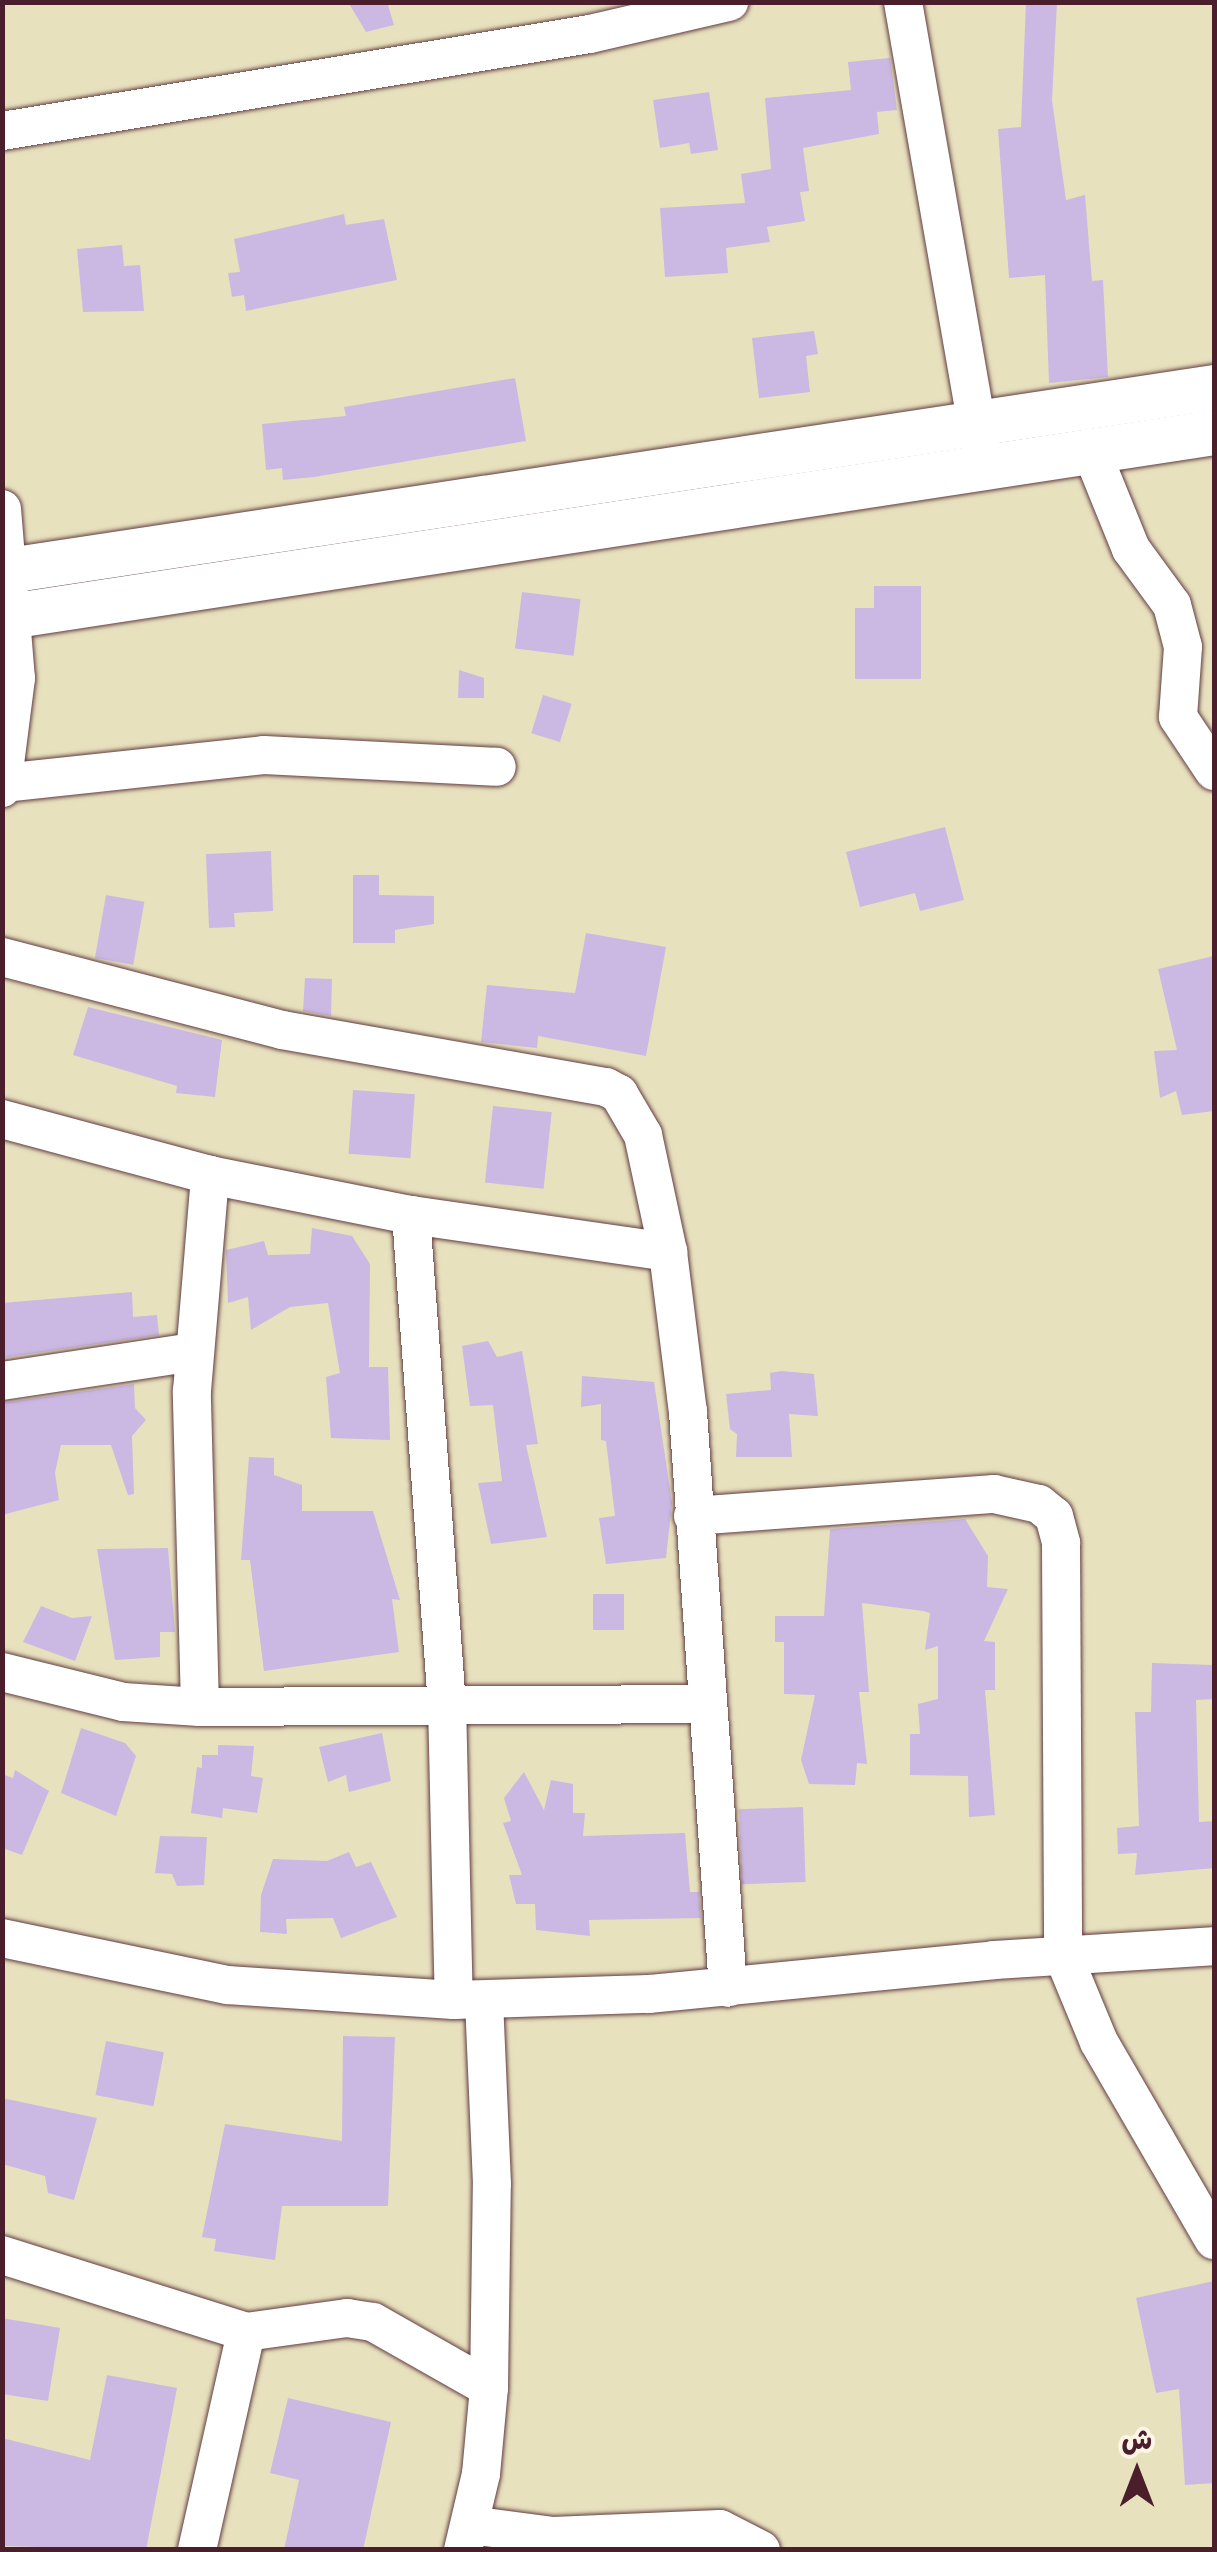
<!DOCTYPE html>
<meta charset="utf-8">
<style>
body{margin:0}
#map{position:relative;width:1217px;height:2552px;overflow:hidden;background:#e8e1be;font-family:Mynerve,"Playpen Sans Arabic",sans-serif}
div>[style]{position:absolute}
.building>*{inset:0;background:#cbb9e3;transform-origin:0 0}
.roads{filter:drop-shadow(0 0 2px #623c41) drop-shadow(0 0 2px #623c41)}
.minor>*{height:38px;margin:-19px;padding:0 19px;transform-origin:19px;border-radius:19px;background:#fff}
.tertiary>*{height:45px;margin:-22.5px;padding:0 22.5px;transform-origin:22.5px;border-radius:22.5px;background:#fff}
span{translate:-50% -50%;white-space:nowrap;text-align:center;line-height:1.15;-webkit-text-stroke:10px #fcf5e5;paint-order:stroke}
.frame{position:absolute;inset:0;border:5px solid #4a1f2b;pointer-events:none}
.north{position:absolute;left:1087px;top:2422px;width:100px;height:100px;-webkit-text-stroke:8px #fcf5e5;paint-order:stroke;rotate:0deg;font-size:28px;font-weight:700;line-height:40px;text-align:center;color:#4a1f2b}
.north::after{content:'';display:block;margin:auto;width:35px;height:45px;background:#4a1f2b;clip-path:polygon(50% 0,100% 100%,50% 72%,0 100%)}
</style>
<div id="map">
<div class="building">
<div style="clip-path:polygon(348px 2px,387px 2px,394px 25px,366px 32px)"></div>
<div style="clip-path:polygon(1026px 2px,1057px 2px,1052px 100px,1066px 200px,1085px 195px,1092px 281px,1103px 280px,1108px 377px,1049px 383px,1045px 275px,1009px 278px,998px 129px,1021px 127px)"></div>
<div style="clip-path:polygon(890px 58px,897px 110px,877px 112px,879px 134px,803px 148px,809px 191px,800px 192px,805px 221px,767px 227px,770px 242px,726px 248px,728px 273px,665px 277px,660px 208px,745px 203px,741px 174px,771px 169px,765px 98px,851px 90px,848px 62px)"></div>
<div style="clip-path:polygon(709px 92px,718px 150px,691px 154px,689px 143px,660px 148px,653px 100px)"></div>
<div style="clip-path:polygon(344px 214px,346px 225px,384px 219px,397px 280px,246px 311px,244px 295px,232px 297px,228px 273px,240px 272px,234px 239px)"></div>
<div style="clip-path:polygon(122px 245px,124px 266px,140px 265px,144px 311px,83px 312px,77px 249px)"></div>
<div style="clip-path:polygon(814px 331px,818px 354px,806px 356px,810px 392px,759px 398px,752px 338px)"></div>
<div style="clip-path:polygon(515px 378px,526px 441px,314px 477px,283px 480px,282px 468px,266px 470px,262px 424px,346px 416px,344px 407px)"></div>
<div style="clip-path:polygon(874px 586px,921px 586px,921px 679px,855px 679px,855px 608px,874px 608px)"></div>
<div style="left:522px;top:592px;width:59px;height:57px;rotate:7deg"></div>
<div style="clip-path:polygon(459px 670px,484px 678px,484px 698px,458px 698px)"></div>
<div style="left:543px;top:695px;width:30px;height:40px;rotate:17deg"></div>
<div style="clip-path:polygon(945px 827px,964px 900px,920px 911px,915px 893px,860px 907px,846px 852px)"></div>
<div style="clip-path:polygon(271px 851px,273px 911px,234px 913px,235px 927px,209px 928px,206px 854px)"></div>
<div style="clip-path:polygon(353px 875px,379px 875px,379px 895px,434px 896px,434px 924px,395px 930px,395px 943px,353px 943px)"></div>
<div style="left:106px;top:895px;width:39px;height:64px;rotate:10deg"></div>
<div style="clip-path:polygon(586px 933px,666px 947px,646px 1056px,538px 1036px,537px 1048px,481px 1042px,487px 985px,575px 993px)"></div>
<div style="clip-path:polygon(1214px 956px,1214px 1111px,1182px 1115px,1176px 1091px,1160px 1098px,1154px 1051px,1177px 1050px,1158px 969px)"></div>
<div style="clip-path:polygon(305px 978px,332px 979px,331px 1016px,303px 1011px)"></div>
<div style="clip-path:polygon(88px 1007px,222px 1040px,215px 1097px,176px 1093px,177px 1086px,73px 1055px)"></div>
<div style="left:353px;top:1090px;width:62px;height:64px;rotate:4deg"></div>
<div style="left:493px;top:1106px;width:59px;height:77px;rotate:6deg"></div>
<div style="clip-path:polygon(312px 1228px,352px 1236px,370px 1264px,369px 1367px,388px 1367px,390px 1440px,331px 1438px,326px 1377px,340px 1373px,328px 1303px,290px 1307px,251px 1330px,248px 1297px,228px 1303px,226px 1250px,264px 1241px,268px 1255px,310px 1254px)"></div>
<div style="clip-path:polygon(132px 1292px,133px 1317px,157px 1315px,159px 1335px,2px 1358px,2px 1303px)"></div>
<div style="clip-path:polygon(488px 1341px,497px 1357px,522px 1351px,538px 1444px,526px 1445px,547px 1537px,491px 1544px,478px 1483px,502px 1481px,493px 1405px,470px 1406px,462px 1346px)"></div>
<div style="clip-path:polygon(782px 1371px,814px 1374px,818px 1416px,789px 1414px,792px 1457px,736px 1457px,737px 1434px,730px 1429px,726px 1394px,771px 1390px,770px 1373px)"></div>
<div style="clip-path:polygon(582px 1376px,654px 1382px,672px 1503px,666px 1558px,606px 1564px,599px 1518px,615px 1516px,606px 1441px,601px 1440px,601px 1404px,581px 1407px)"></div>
<div style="clip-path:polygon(134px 1384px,135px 1408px,146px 1420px,132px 1436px,134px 1494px,128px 1495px,111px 1445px,61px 1445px,55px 1473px,59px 1500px,2px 1515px,2px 1403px)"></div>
<div style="clip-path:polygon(249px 1457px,274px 1458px,274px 1475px,302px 1485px,302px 1511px,373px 1511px,400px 1600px,392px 1599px,399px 1652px,264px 1671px,250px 1560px,241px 1560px)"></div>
<div style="clip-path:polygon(965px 1519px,988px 1556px,987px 1587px,1008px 1589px,984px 1641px,995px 1642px,995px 1690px,985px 1690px,995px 1815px,969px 1817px,968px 1776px,910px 1775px,910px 1734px,920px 1734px,918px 1704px,938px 1699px,938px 1646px,925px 1650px,930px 1613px,923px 1611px,862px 1603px,869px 1692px,859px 1692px,867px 1764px,857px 1763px,855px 1785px,809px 1784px,801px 1760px,815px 1695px,784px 1694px,784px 1642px,775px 1642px,775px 1616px,824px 1616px,830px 1529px)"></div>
<div style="clip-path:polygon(168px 1548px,175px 1632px,160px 1632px,160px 1657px,115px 1660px,97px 1549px)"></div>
<div style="left:593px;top:1594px;width:31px;height:36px"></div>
<div style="clip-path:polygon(41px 1606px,72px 1618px,92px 1616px,75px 1661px,23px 1642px)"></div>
<div style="clip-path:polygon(1152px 1663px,1214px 1665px,1214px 1699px,1196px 1700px,1199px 1822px,1214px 1821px,1214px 1868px,1135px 1875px,1137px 1853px,1118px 1854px,1117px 1828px,1139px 1826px,1135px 1712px,1151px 1712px)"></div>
<div style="clip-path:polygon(81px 1728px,125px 1743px,136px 1756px,116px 1816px,61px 1793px)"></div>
<div style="clip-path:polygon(382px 1733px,391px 1781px,349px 1792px,346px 1775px,328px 1782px,319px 1747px)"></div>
<div style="clip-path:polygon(218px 1745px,254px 1746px,251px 1776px,263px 1778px,257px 1813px,223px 1808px,222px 1818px,191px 1813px,197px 1767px,202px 1768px,202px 1755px,218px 1755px)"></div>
<div style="clip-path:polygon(15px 1770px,49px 1791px,22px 1855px,2px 1848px,2px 1774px,13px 1778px)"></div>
<div style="clip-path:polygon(524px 1772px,544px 1810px,551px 1780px,573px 1784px,573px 1813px,585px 1813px,583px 1836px,685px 1833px,690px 1892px,699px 1892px,701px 1918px,589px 1920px,590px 1936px,536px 1930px,535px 1904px,516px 1904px,509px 1875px,522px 1875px,503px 1823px,511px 1821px,504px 1798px)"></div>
<div style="left:803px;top:1807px;width:75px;height:64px;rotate:88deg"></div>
<div style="clip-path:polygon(160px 1836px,207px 1837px,204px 1885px,177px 1886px,172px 1874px,155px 1873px)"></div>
<div style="clip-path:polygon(349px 1852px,356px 1867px,371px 1862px,397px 1917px,341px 1938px,333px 1918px,286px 1919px,287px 1934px,260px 1932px,261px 1895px,273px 1859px,327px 1861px)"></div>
<div style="clip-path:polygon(343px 2036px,395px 2037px,388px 2206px,282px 2206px,275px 2260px,214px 2251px,216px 2239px,202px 2237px,225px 2124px,342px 2141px)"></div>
<div style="left:106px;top:2041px;width:59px;height:55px;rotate:11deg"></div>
<div style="clip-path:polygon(2px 2098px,97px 2118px,74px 2200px,48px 2193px,45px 2176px,2px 2164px)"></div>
<div style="clip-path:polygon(1214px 2281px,1214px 2483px,1185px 2485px,1179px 2389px,1156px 2393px,1136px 2298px)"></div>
<div style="clip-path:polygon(2px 2318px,60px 2328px,48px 2401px,2px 2394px)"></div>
<div style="clip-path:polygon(107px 2375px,177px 2388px,146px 2550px,2px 2546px,2px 2438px,90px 2460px)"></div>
<div style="clip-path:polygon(288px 2398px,391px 2422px,363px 2550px,284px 2550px,299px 2480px,270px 2473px)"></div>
</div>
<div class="roads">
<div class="minor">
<div style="left:903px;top:2px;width:453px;rotate:80.1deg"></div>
<div style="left:2px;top:131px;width:596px;rotate:-9.37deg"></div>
<div style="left:590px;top:34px;width:143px;rotate:-13deg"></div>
<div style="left:1090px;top:448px;width:109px;rotate:67.9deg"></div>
<div style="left:1131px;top:549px;width:69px;rotate:53.8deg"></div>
<div style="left:1172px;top:605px;width:43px;rotate:75.3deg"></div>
<div style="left:1183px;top:647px;width:70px;rotate:94.1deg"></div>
<div style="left:1178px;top:717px;width:65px;rotate:56.3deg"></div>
<div style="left:2px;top:509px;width:170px;rotate:85.3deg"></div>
<div style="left:16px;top:678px;width:111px;rotate:97.3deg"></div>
<div style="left:3px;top:783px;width:262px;rotate:-6.1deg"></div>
<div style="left:264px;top:755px;width:233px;rotate:2.9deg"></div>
<div style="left:2px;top:957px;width:289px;rotate:14.6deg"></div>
<div style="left:282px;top:1030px;width:329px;rotate:10deg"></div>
<div style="left:606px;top:1087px;width:15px;rotate:28deg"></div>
<div style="left:619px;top:1094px;width:48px;rotate:59.7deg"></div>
<div style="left:643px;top:1135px;width:120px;rotate:77.9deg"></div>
<div style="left:2px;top:1119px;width:215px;rotate:15.1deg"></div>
<div style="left:210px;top:1175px;width:205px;rotate:11.3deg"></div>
<div style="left:411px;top:1215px;width:260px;rotate:8.2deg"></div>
<div style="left:668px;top:1252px;width:161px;rotate:82.9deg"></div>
<div style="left:688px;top:1412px;width:577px;rotate:86.03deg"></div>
<div style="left:411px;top:1215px;width:488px;rotate:85.8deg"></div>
<div style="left:447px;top:1702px;width:298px;rotate:88.7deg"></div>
<div style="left:2px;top:1381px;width:194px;rotate:-8.6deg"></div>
<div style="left:693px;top:1516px;width:302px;rotate:-4.2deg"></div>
<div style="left:994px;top:1494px;width:46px;rotate:12.5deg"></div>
<div style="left:1039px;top:1504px;width:19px;rotate:39deg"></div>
<div style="left:1054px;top:1516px;width:28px;rotate:75deg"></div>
<div style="left:1061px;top:1543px;width:412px;rotate:89.7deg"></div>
<div style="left:1063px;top:1955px;width:94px;rotate:67.5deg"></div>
<div style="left:1099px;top:2042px;width:229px;rotate:59.9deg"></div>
<div style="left:2px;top:1672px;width:125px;rotate:13.9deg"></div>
<div style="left:123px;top:1702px;width:77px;rotate:3.7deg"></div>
<div style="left:200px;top:1707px;width:506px;rotate:-0.34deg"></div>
<div style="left:200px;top:1707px;width:316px;rotate:-91.5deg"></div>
<div style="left:192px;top:1391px;width:217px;rotate:-85.2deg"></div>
<div style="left:2px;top:1938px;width:230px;rotate:11.8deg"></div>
<div style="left:227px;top:1985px;width:227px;rotate:3.8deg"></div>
<div style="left:454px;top:2000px;width:195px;rotate:-1.8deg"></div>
<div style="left:649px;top:1994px;width:347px;rotate:-5.6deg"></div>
<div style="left:994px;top:1960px;width:220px;rotate:-3.6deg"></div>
<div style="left:2px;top:2255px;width:256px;rotate:17.5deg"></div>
<div style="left:246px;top:2332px;width:102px;rotate:-7.9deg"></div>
<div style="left:347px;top:2318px;width:26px;rotate:9deg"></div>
<div style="left:373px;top:2322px;width:133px;rotate:29.6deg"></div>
<div style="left:470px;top:2525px;width:84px;rotate:7.5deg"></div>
<div style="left:553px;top:2536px;width:167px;rotate:-2.4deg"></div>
<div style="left:720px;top:2529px;width:46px;rotate:27.1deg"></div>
<div style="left:197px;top:2550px;width:223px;rotate:-77.3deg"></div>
<div style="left:463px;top:2550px;width:78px;rotate:-76.7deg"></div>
<div style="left:481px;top:2474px;width:86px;rotate:-84.7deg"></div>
<div style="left:489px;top:2388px;width:204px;rotate:-89.2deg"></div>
<div style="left:492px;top:2184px;width:184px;rotate:-92.5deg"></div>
</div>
<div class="tertiary">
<div style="left:2px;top:571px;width:1226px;rotate:-8.63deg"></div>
<div style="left:2px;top:617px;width:1226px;rotate:-8.68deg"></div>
</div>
</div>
<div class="frame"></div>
<div class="north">ش</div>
</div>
